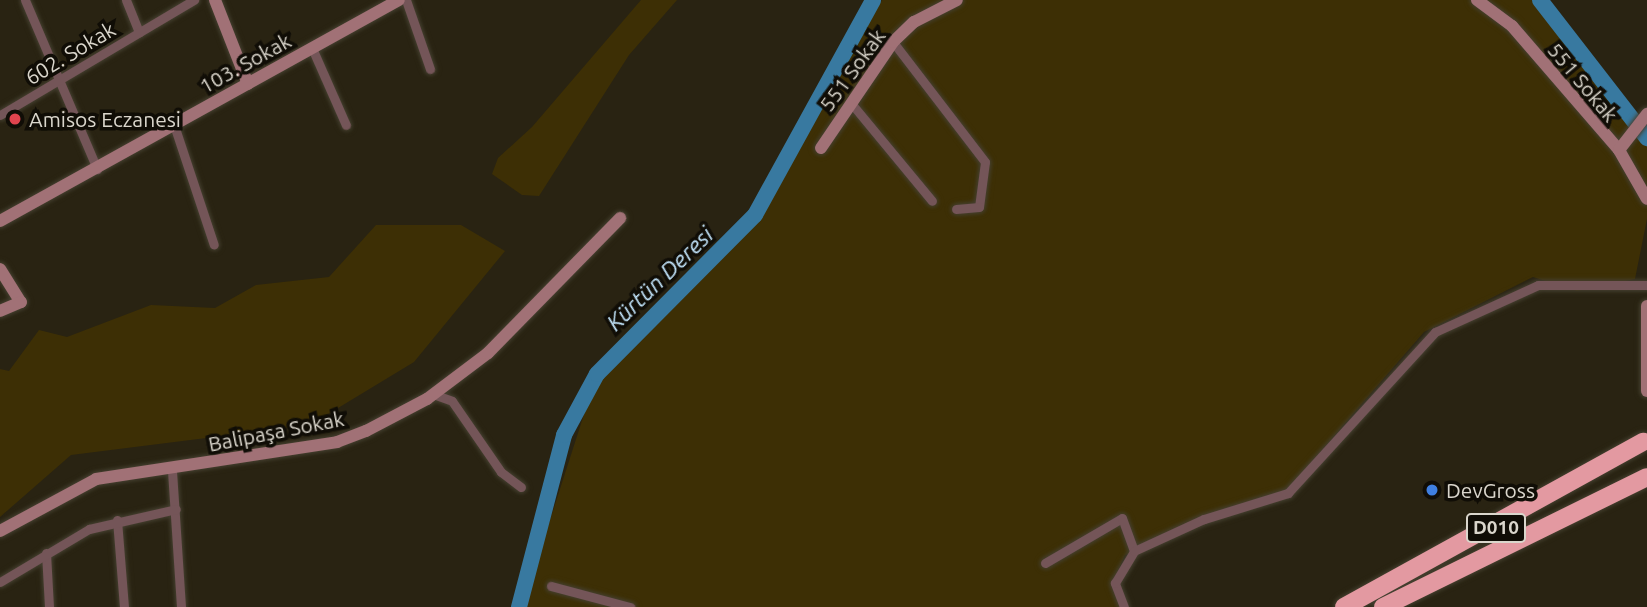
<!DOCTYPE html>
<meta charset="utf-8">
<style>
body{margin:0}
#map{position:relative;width:1647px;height:607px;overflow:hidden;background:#292312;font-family:Ubuntu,sans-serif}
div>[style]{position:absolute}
.green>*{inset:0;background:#3d2f05}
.river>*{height:16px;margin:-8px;padding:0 8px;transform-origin:8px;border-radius:8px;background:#3879a0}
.roads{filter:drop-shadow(0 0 2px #454030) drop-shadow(0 0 2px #454030)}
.street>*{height:9px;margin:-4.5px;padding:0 4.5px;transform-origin:4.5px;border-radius:4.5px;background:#745558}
.secondary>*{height:12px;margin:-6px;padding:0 6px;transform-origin:6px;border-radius:6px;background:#a17176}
.highway>*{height:18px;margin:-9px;padding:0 9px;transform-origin:9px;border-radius:9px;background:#e399a1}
.dots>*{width:19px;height:19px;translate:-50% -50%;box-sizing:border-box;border:4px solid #100d06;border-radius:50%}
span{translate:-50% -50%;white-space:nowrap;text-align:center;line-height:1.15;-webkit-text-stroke:7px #100d06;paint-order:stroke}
.shield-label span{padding:2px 5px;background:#100d06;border:2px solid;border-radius:5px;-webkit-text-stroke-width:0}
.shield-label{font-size:19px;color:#dad6cc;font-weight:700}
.street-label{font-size:21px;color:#dad6cc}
.poi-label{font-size:21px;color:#dad6cc}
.left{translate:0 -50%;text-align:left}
.water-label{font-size:23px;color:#c3e5fc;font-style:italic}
</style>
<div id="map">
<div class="green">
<div style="clip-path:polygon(641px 0,677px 0,629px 55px,539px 196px,522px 195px,492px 174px,498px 158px,532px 127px)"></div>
<div style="clip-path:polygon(882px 0,1539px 0,1647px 139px,1647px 219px,1635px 279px,1577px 291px,1533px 277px,1424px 332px,1287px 490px,1125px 555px,1112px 583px,1121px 607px,522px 607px,597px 374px,755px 215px)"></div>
<div style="clip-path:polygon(376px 225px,461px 225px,505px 251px,414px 362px,310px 425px,71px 455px,0 517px,0 369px,9px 371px,39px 330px,67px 337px,151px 305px,215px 308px,256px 285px,329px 277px)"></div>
</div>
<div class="river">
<div style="left:1540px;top:0;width:175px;rotate:52.2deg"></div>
<div style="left:519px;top:607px;width:178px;rotate:-75.3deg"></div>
<div style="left:564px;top:435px;width:69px;rotate:-61.6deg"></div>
<div style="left:597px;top:374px;width:224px;rotate:-45.2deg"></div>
<div style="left:755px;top:215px;width:245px;rotate:-61.2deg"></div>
</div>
<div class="roads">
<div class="street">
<div style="left:25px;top:0;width:184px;rotate:66.9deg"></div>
<div style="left:126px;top:0;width:35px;rotate:68deg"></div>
<div style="left:406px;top:0;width:73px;rotate:70.8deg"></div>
<div style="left:893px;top:42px;width:151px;rotate:52.5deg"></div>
<div style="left:985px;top:162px;width:45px;rotate:97.6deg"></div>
<div style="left:979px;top:207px;width:23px;rotate:175deg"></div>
<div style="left:312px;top:48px;width:84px;rotate:66.2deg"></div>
<div style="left:851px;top:103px;width:127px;rotate:50.4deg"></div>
<div style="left:0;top:115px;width:226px;rotate:-30.7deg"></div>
<div style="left:174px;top:125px;width:126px;rotate:71.6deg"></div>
<div style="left:433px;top:394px;width:20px;rotate:20deg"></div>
<div style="left:452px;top:401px;width:86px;rotate:55.4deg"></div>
<div style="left:501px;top:472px;width:25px;rotate:37deg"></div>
<div style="left:172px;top:471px;width:136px;rotate:86.2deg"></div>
<div style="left:117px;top:520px;width:87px;rotate:85.4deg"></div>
<div style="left:46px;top:553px;width:54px;rotate:86.8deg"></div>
<div style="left:1045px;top:563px;width:89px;rotate:-30.3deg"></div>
<div style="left:1122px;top:518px;width:35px;rotate:70deg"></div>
<div style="left:0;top:582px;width:104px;rotate:-30.8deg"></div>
<div style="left:89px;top:529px;width:89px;rotate:-12.9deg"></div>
<div style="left:551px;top:586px;width:82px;rotate:14.9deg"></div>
<div style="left:1124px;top:607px;width:26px;rotate:-111deg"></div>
<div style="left:1115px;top:583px;width:37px;rotate:-59deg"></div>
<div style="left:1134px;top:551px;width:77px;rotate:-24.6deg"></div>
<div style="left:1204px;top:519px;width:88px;rotate:-17.2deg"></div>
<div style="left:1288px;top:493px;width:218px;rotate:-47.6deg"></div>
<div style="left:1435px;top:332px;width:113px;rotate:-24.5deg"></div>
<div style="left:1538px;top:285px;width:109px"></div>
</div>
<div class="secondary">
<div style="left:215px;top:0;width:90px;rotate:68.6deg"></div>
<div style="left:1477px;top:0;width:44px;rotate:36.6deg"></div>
<div style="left:1512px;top:26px;width:164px;rotate:49.2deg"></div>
<div style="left:1619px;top:150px;width:56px;rotate:60.3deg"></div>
<div style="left:821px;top:148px;width:128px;rotate:-55.8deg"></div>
<div style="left:893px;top:42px;width:29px;rotate:-44deg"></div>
<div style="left:914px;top:22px;width:48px;rotate:-27.1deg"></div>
<div style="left:1619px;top:150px;width:46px;rotate:-52.1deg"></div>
<div style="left:0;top:221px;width:456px;rotate:-29deg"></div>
<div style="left:0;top:269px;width:39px;rotate:58deg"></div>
<div style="left:21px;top:302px;width:23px;rotate:157deg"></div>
<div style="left:1647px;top:306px;width:85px;rotate:90deg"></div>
<div style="left:0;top:531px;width:109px;rotate:-28.4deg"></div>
<div style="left:96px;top:479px;width:244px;rotate:-8.7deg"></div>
<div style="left:337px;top:442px;width:31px;rotate:-21deg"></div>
<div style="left:366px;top:431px;width:69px;rotate:-27.7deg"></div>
<div style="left:427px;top:399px;width:76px;rotate:-37deg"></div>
<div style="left:488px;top:353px;width:189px;rotate:-45.6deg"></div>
</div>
<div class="highway">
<div style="left:1344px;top:607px;width:342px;rotate:-28.9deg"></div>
<div style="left:1383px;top:607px;width:294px;rotate:-26.2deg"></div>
</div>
</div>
<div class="dots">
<div style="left:15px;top:119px;background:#e0444e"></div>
<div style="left:1432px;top:490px;background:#3f7fe0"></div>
</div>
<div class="shield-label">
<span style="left:1496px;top:528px">D010</span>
</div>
<div class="street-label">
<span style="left:70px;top:53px;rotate:-31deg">602. Sokak</span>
<span style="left:245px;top:63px;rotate:-29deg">103. Sokak</span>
<span style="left:852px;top:70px;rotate:-54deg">551 Sokak</span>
<span style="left:1583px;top:82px;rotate:50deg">551 Sokak</span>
<span style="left:276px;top:431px;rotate:-11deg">Balipaşa Sokak</span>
</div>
<div class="poi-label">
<span class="left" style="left:29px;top:119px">Amisos Eczanesi</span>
<span class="left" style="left:1446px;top:490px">DevGross</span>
</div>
<div class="water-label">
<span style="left:660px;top:279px;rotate:-44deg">Kürtün Deresi</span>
</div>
</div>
